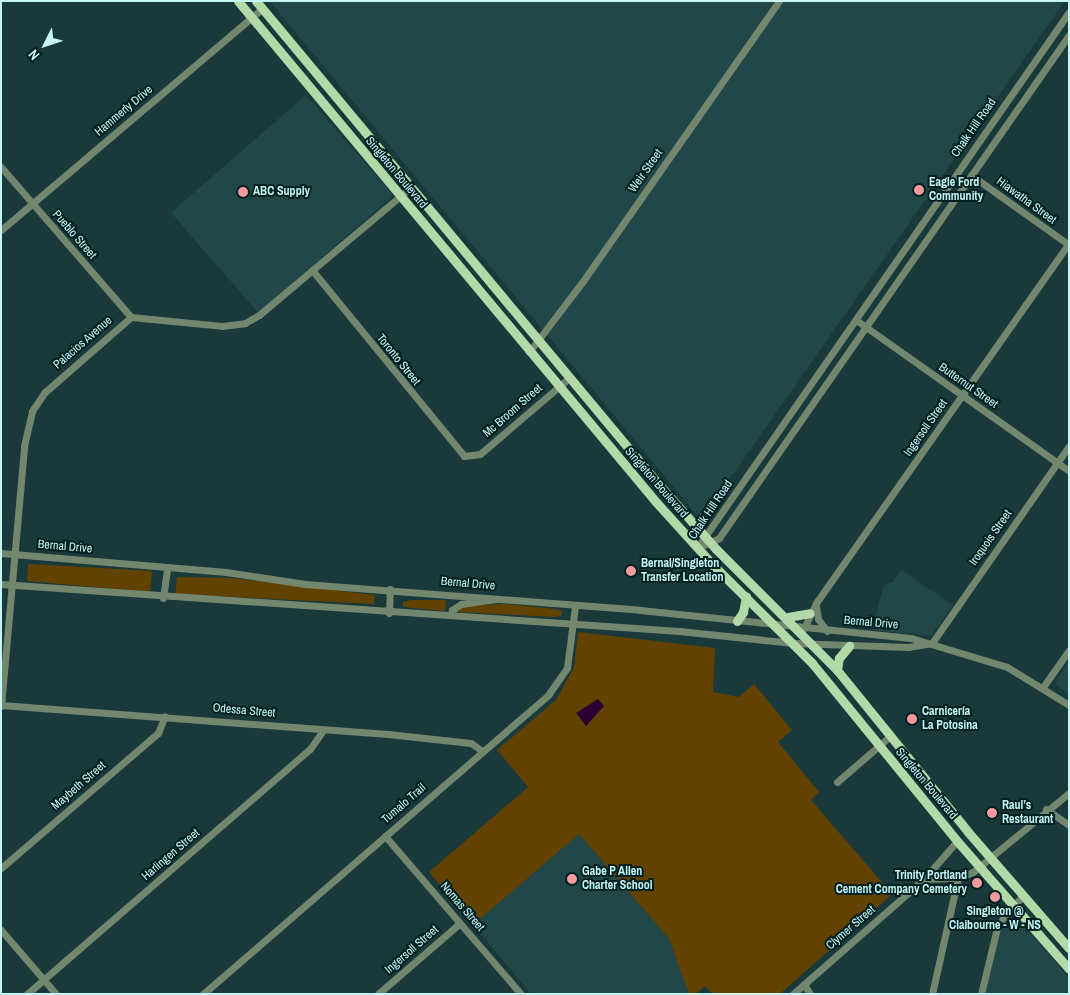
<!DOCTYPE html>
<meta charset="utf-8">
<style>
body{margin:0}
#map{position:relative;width:1070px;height:995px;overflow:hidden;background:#19393b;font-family:"Archivo Narrow",sans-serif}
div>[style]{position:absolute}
.built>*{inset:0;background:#224748;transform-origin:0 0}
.green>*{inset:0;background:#614200}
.water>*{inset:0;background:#2b0134}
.minor>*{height:7px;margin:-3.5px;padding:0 3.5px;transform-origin:3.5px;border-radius:3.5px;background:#73866e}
.major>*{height:9px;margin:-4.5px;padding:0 4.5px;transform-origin:4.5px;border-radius:4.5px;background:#b2d9a7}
.dots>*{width:14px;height:14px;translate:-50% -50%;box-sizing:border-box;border:2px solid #002022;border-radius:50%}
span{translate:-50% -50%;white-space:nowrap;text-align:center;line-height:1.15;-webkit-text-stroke:4px #002022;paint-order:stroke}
.street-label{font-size:12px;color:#c6f5f6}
.poi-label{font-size:12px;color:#c6f5f6;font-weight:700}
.left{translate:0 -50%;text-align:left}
.right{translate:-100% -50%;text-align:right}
.frame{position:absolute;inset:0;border:2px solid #c6f5f6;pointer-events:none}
.north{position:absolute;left:20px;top:20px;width:50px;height:50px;-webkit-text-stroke:4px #002022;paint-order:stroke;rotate:229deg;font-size:14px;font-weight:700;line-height:20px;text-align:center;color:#c6f5f6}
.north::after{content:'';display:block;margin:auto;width:18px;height:22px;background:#c6f5f6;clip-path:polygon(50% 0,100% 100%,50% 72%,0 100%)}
</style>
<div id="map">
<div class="built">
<div style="clip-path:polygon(269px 1px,1065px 1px,701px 520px)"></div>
<div style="left:306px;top:95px;width:133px;height:179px;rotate:49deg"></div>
<div style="clip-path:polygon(901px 570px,953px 605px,931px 636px,872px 630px,884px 584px,893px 582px)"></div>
<div style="clip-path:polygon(1069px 660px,1069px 695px,1055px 683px)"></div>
<div style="clip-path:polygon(579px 834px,669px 939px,689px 994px,531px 994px,473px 925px)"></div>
<div style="clip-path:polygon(1007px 922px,1020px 922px,1069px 978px,1069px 994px,983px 994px,1001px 928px)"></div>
</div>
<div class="green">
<div style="clip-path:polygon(31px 564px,152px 571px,150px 592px,27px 581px,28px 565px)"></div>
<div style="clip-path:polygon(177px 577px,232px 578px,375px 595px,374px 604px,175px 594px)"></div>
<div style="clip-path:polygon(411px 600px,446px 600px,445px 611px,403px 607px,403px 602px)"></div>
<div style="clip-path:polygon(506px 604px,555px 609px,562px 611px,561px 616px,554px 617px,459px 612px,460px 607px,472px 605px)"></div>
<div style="clip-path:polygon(578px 632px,715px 648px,713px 692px,739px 697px,754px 684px,792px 730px,778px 742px,819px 792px,811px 800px,892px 894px,780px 994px,713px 994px,705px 986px,696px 994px,689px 994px,669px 939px,579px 834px,473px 925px,429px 872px,528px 787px,497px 750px,556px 700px,574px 667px)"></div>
</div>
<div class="water">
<div style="clip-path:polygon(598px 699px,604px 706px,586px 726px,576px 713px)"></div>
</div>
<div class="minor">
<div style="left:1px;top:167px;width:198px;rotate:49.1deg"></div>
<div style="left:971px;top:175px;width:120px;rotate:35.5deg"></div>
<div style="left:1px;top:230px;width:342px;rotate:-40.3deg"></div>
<div style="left:312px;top:270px;width:240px;rotate:50.7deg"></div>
<div style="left:464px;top:456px;width:16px;rotate:-7deg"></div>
<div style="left:480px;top:454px;width:118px;rotate:-40.5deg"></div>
<div style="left:856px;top:320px;width:261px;rotate:35.3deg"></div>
<div style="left:529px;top:352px;width:89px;rotate:-52.7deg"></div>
<div style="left:583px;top:281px;width:342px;rotate:-55deg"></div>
<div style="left:697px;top:548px;width:652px;rotate:-55.24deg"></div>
<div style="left:697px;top:548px;width:24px;rotate:-24deg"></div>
<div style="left:719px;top:538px;width:613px;rotate:-55.17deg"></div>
<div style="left:1px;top:553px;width:226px;rotate:4.8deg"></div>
<div style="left:226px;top:572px;width:80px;rotate:8.6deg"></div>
<div style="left:305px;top:584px;width:336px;rotate:4.4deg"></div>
<div style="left:640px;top:610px;width:272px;rotate:5.9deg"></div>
<div style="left:911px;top:638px;width:100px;rotate:16.8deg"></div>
<div style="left:1007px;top:667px;width:73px;rotate:31.5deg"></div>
<div style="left:1px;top:584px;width:680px;rotate:3.97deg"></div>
<div style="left:679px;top:631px;width:115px;rotate:6deg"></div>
<div style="left:793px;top:643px;width:115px;rotate:2deg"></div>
<div style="left:908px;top:647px;width:20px;rotate:-9deg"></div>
<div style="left:163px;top:598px;width:30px;rotate:-82deg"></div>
<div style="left:816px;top:606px;width:13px;rotate:81deg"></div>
<div style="left:818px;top:619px;width:15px;rotate:53deg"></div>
<div style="left:389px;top:613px;width:24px;rotate:-88deg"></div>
<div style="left:451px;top:615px;width:5px;rotate:-79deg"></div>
<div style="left:452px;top:610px;width:11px;rotate:-34deg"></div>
<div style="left:461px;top:604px;width:37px;rotate:-8deg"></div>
<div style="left:804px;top:628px;width:28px;rotate:-64deg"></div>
<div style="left:816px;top:603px;width:440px;rotate:-54.9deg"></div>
<div style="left:932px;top:643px;width:240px;rotate:-55.2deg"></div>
<div style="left:1043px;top:687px;width:45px;rotate:-54.9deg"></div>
<div style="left:1px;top:705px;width:388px;rotate:4.3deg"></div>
<div style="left:388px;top:734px;width:83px;rotate:6.2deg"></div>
<div style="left:471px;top:743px;width:14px;rotate:36deg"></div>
<div style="left:1px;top:706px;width:261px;rotate:-84.9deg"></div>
<div style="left:24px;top:446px;width:36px;rotate:-77deg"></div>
<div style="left:32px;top:411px;width:23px;rotate:-56deg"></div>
<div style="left:45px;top:392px;width:114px;rotate:-41.1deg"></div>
<div style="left:131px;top:317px;width:91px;rotate:5.6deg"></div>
<div style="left:222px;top:326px;width:23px;rotate:-7deg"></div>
<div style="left:245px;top:323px;width:16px;rotate:-30deg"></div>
<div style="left:259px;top:315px;width:197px;rotate:-40.1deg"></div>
<div style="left:837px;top:782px;width:69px;rotate:-40.9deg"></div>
<div style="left:1046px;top:809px;width:28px;rotate:35deg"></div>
<div style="left:385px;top:836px;width:208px;rotate:49.3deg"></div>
<div style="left:1px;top:868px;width:207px;rotate:-40.7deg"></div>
<div style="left:158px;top:733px;width:18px;rotate:-68deg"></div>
<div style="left:924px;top:879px;width:50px;rotate:-49deg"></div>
<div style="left:1px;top:930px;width:84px;rotate:49.3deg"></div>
<div style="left:804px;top:984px;width:12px;rotate:59deg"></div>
<div style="left:27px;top:994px;width:374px;rotate:-40.9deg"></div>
<div style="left:310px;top:749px;width:24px;rotate:-55deg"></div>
<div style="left:203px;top:994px;width:457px;rotate:-40.9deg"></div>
<div style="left:548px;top:695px;width:33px;rotate:-55deg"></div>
<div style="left:567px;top:668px;width:63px;rotate:-82.6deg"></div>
<div style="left:378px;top:994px;width:108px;rotate:-40.9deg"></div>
<div style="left:793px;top:994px;width:174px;rotate:-41.3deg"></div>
<div style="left:924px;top:879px;width:34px;rotate:-2deg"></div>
<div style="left:958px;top:878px;width:16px;rotate:-22deg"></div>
<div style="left:973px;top:872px;width:124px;rotate:-39.5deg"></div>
<div style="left:932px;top:994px;width:119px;rotate:-77.4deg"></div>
<div style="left:981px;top:994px;width:68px;rotate:-76.4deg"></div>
<div style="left:997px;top:928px;width:19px;rotate:-58deg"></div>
<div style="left:1007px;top:912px;width:23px;rotate:-45deg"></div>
</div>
<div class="major">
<div style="left:238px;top:1px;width:652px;rotate:50.16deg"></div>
<div style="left:656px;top:502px;width:86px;rotate:47.8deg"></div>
<div style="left:714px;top:566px;width:138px;rotate:44.7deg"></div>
<div style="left:812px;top:663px;width:230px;rotate:50.8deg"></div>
<div style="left:957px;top:841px;width:170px;rotate:48.8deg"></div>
<div style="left:256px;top:1px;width:623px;rotate:50.21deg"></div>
<div style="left:655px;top:480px;width:92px;rotate:48.5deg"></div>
<div style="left:716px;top:549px;width:171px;rotate:45deg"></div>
<div style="left:837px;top:670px;width:208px;rotate:51deg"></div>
<div style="left:968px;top:832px;width:154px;rotate:49deg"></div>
<div style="left:788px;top:617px;width:22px;rotate:-10deg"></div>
<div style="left:737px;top:621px;width:11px;rotate:-56deg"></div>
<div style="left:743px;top:612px;width:16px;rotate:-79deg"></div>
<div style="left:837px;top:670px;width:12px;rotate:-81deg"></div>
<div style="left:839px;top:658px;width:16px;rotate:-50deg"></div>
</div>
<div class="dots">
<div style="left:919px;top:190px;background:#f59b9c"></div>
<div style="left:243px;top:192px;background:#f59b9c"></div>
<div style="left:631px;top:571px;background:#f59b9c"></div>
<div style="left:912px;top:719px;background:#f59b9c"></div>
<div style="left:992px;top:813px;background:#f59b9c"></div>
<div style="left:572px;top:879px;background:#f59b9c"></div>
<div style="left:977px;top:883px;background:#f59b9c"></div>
<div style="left:995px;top:897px;background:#f59b9c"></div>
</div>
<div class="street-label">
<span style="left:124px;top:111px;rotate:-40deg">Hammerly Drive</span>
<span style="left:974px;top:128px;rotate:-55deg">Chalk Hill Road</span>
<span style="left:646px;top:171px;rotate:-55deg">Weir Street</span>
<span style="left:396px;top:173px;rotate:50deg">Singleton Boulevard</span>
<span style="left:1026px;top:201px;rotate:36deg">Hiawatha Street</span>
<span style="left:74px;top:235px;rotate:49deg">Pueblo Street</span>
<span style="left:83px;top:343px;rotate:-41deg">Palacios Avenue</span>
<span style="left:398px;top:360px;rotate:51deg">Toronto Street</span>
<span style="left:968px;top:386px;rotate:35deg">Butternut Street</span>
<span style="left:513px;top:411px;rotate:-41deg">Mc Broom Street</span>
<span style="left:926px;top:428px;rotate:-55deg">Ingersoll Street</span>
<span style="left:656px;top:483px;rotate:49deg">Singleton Boulevard</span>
<span style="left:711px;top:510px;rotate:-56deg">Chalk Hill Road</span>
<span style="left:991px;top:538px;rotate:-55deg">Iroquois Street</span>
<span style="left:65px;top:547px;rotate:5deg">Bernal Drive</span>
<span style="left:468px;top:584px;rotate:5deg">Bernal Drive</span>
<span style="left:871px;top:623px;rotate:5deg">Bernal Drive</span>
<span style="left:244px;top:711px;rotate:5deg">Odessa Street</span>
<span style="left:926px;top:784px;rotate:50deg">Singleton Boulevard</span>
<span style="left:79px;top:786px;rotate:-41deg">Maybeth Street</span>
<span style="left:404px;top:804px;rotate:-41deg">Tumalo Trail</span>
<span style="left:171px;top:855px;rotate:-41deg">Harlingen Street</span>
<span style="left:462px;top:907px;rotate:49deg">Nomas Street</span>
<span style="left:851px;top:928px;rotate:-41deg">Clymer Street</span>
<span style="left:412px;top:950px;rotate:-41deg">Ingersoll Street</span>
</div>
<div class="poi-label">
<span class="left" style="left:929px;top:190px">Eagle Ford<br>Community</span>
<span class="left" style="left:253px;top:192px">ABC Supply</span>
<span class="left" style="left:641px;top:571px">Bernal/Singleton<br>Transfer Location</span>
<span class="left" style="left:922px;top:719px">Carnicería<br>La Potosina</span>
<span class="left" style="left:1002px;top:813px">Raul’s<br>Restaurant</span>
<span class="left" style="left:582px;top:879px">Gabe P Allen<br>Charter School</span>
<span class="right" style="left:967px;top:883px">Trinity Portland<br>Cement Company Cemetery</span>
<span style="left:995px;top:919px">Singleton @<br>Claibourne - W - NS</span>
</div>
<div class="frame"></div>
<div class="north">N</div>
</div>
